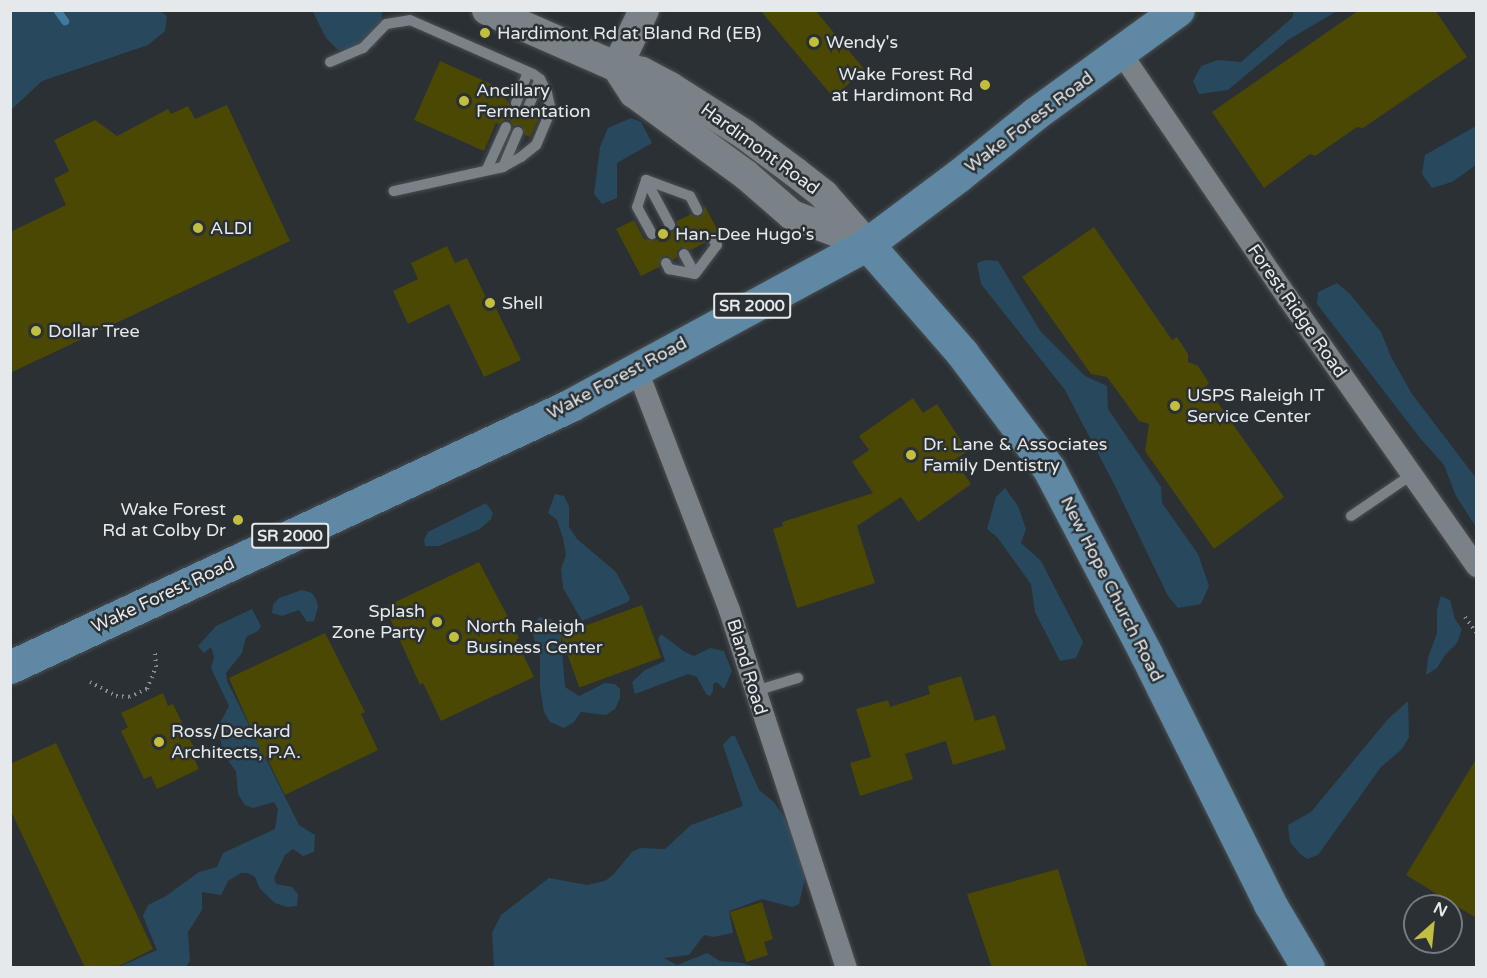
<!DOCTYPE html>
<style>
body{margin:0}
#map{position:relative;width:1487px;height:978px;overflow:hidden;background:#2a3034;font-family:"Varela Round",sans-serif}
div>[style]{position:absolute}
.green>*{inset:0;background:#28495d}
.stream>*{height:8px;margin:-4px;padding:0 4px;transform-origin:4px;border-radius:4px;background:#417a9e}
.building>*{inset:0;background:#4a4803;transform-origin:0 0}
.path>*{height:4px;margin-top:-2px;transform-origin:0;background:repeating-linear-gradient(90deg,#898e91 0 1.5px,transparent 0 6px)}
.roads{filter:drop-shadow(0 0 2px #4a4e52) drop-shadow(0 0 2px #4a4e52)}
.lane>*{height:10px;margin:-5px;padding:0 5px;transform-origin:5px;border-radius:5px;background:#7b8287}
.street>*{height:21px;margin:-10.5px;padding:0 10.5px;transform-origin:10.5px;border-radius:10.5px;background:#7b8287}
.secondary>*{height:30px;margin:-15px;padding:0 15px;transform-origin:15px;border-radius:15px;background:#7b8287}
.primary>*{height:33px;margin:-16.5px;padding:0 16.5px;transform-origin:16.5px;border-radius:16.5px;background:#5e88a3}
.dots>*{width:16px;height:16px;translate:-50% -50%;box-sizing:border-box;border:3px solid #2a3034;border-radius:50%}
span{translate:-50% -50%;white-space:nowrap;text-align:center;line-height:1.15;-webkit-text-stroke:5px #2a3034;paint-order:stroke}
.shield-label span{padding:2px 4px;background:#2a3034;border:2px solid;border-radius:4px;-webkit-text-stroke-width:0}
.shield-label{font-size:16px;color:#e5e9ec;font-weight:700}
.poi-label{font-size:18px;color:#e5e9ec}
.left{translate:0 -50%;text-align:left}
.right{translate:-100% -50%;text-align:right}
.street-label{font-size:18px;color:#e5e9ec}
.frame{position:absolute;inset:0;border:12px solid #e5e9ec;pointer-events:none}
.north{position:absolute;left:1403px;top:894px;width:60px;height:60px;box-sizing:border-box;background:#2a3034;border:2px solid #757a7e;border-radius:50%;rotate:27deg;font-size:16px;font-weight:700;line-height:24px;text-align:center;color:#e5e9ec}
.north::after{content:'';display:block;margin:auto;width:21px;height:27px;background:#c1be40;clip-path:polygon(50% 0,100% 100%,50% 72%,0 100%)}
</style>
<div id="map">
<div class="green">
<div style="clip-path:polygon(159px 10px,167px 16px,165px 31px,148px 45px,42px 81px,11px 110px,11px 11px)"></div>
<div style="clip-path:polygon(312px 10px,382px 11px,381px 34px,375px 47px,338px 50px,326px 38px)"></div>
<div style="clip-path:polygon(1294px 11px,1337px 11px,1288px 40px,1228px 90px,1199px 94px,1193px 81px,1201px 66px,1218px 60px,1241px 62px,1292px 18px)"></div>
<div style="clip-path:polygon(631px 118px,641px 122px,652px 143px,617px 163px,617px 198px,602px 204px,594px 194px,600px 147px,608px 128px)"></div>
<div style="clip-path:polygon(1476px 126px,1476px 165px,1452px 182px,1432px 188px,1422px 174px,1425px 155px)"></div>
<div style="clip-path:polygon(986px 260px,998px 261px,1041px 332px,1085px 376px,1107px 386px,1108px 409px,1161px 487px,1162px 503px,1198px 554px,1209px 586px,1201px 604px,1178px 608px,1168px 596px,1116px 488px,1065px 390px,981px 284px,977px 263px)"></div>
<div style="clip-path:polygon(1337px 283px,1350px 294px,1381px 332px,1391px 357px,1412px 394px,1476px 478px,1476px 527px,1456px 496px,1444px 465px,1420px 438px,1317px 304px,1318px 292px)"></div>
<div style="clip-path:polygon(1005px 488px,1018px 506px,1026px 529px,1021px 543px,1041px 561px,1083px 642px,1076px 658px,1060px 661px,1035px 612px,1031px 584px,997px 537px,987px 529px,996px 497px)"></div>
<div style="clip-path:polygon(555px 494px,564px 496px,569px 506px,569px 527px,577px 539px,616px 572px,630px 598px,628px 602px,582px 621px,563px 588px,561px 569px,566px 555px,563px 538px,557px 520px,548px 513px)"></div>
<div style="clip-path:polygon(486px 503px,493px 513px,491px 519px,480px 529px,439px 546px,425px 546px,424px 540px,428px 532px)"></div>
<div style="clip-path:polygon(302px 590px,312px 593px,316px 599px,318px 607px,314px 621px,307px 622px,299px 610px,282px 616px,272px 613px,273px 605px,279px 598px)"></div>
<div style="clip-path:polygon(1441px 596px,1450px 600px,1455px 619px,1462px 629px,1457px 643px,1445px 655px,1437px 668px,1426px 675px,1428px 658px,1437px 633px,1437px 610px)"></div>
<div style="clip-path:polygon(252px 609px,261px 626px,258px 631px,246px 637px,242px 653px,226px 673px,227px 681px,299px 825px,315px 835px,314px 852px,303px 856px,293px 849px,285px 855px,274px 878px,276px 884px,292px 887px,298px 894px,297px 906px,287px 907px,275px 903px,260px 889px,255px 877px,248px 873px,241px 873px,228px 881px,221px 895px,202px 892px,202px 910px,188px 932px,190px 961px,186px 967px,117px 968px,157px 950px,143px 916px,148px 905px,166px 896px,199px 872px,217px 867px,223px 853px,275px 829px,278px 809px,274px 802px,253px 808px,245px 805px,238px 794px,236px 771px,223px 754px,221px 743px,219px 725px,229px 706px,211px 668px,214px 657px,211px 647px,204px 653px,198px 646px,216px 626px)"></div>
<div style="clip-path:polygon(539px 617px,551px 619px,560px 627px,565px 687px,579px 696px,605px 683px,615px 684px,620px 689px,620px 698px,615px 709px,606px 715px,581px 712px,574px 722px,564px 728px,550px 722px,544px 712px,540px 688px,540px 657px,533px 635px,533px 626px)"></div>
<div style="clip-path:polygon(661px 634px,685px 652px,694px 656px,710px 648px,724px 651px,732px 671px,724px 689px,717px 682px,713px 684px,713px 691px,710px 696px,706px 694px,697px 677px,688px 674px,635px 694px,632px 682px,645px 670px,665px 661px,658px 639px)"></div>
<div style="clip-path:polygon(1408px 701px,1409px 737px,1402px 749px,1381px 767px,1318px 855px,1307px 859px,1300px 854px,1290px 842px,1288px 825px,1311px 812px,1388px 719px)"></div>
<div style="clip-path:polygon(731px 736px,735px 736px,759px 790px,774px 802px,784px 817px,795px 840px,807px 870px,799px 904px,792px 907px,762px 899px,729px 911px,733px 933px,713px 937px,704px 935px,689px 955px,664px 958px,677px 965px,707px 953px,720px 961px,742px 963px,754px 967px,494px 967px,492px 933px,501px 915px,549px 878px,587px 885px,605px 881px,614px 874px,632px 852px,640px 848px,665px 849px,691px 825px,743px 806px,723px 745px)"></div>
</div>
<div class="stream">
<div style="left:57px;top:10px;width:14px;rotate:54deg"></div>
</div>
<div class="building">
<div style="clip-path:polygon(760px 10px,815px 10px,865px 70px,833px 97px)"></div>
<div style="clip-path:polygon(1359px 10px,1435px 10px,1467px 57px,1363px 128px,1357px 127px,1315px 156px,1310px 154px,1264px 188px,1212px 112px)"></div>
<div style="clip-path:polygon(440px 61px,509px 92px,506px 99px,513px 110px,521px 109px,526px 115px,535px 111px,541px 114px,530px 137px,525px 135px,521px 125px,513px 126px,510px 120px,505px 120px,499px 124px,496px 123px,484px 151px,414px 120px)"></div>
<div style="clip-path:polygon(227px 105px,290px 241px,10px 373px,10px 232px,66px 205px,54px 179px,69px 171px,54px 140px,95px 120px,117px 136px,168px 109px,171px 114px,188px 106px,195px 119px)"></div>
<div style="clip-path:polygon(705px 206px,720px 235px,709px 232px,706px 242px,691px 250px,681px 247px,677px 251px,677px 257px,673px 260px,667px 256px,662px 257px,659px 267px,641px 276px,616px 229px,634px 220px,644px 239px,655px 241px,659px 237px,659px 231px,663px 228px,673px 232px,677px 228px,677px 221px,691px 214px,696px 217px,701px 216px)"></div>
<div style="clip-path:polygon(1094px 227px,1172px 340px,1177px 337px,1188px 354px,1188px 362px,1198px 366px,1209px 383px,1206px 386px,1284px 497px,1214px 549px,1145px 451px,1149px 424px,1139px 421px,1107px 377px,1091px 374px,1022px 277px)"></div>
<div style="clip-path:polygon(447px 246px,455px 263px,467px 258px,490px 306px,494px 304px,521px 360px,484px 377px,449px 304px,408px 324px,393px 291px,418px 279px,411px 263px)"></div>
<div style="clip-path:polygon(913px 398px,923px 413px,937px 404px,968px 451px,954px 460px,971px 484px,918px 522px,901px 497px,857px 526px,875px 583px,797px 608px,773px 529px,783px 526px,782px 522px,873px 493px,852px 462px,869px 450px,859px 436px)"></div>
<div style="clip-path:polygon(479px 562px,519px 638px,516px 640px,534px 677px,441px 721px,423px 683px,420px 685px,385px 607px)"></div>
<div style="left:642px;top:605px;width:56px;height:87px;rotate:70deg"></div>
<div style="clip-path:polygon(325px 633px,365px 712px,361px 714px,378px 750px,285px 795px,266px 756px,264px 758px,229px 678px)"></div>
<div style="clip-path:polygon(961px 676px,975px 721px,995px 715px,1006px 749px,953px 765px,946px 741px,905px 754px,913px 779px,860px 796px,850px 763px,871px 757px,856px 709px,888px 700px,890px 707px,930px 694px,928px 686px)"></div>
<div style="clip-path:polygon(163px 693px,168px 706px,173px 704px,197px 754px,193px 756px,199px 769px,157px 789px,151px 776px,144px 779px,121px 731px,128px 727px,121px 713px)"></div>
<div style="clip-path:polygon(56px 743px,153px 949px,115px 968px,85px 968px,10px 809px,10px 764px)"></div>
<div style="clip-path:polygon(1476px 759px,1476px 918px,1406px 875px)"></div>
<div style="clip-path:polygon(1058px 869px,1088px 968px,992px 968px,967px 894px)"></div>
<div style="clip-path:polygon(762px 902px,773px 939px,764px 942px,768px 955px,746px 962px,730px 912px)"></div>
</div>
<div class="path">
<div style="left:1465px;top:617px;width:19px;rotate:54deg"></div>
<div style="left:90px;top:682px;width:30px;rotate:28deg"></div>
<div style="left:116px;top:696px;width:13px;rotate:4deg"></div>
<div style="left:129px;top:697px;width:20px;rotate:-24deg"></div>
<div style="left:147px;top:689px;width:24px;rotate:-68deg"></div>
<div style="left:156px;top:667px;width:15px;rotate:-94deg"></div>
</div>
<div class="roads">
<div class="lane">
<div style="left:330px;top:62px;width:36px;rotate:-23deg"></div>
<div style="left:363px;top:48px;width:33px;rotate:-46deg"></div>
<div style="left:386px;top:24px;width:24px;rotate:-9deg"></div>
<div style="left:410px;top:20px;width:134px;rotate:23.7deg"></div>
<div style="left:533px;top:74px;width:9px;rotate:36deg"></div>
<div style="left:540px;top:79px;width:16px;rotate:63deg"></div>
<div style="left:547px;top:93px;width:17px;rotate:77deg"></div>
<div style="left:551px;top:110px;width:38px;rotate:113deg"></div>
<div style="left:536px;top:145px;width:19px;rotate:141deg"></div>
<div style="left:521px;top:157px;width:21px;rotate:151deg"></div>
<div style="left:503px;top:167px;width:112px;rotate:167.6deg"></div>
<div style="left:516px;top:103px;width:33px;rotate:-69deg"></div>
<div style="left:528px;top:108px;width:31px;rotate:-68deg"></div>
<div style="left:503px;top:167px;width:38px;rotate:-67deg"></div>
<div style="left:487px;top:169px;width:46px;rotate:-65.7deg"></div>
<div style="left:646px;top:180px;width:47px;rotate:20deg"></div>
<div style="left:690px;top:196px;width:16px;rotate:63deg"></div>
<div style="left:646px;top:180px;width:28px;rotate:108deg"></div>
<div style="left:637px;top:207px;width:31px;rotate:61deg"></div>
<div style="left:646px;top:180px;width:51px;rotate:61.9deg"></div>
<div style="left:684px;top:254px;width:18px;rotate:61deg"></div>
<div style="left:666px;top:263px;width:7px;rotate:63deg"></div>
<div style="left:669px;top:269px;width:26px;rotate:11deg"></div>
<div style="left:695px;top:274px;width:36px;rotate:-53deg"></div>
<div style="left:717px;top:245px;width:7px;rotate:-124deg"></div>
<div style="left:1351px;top:516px;width:73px;rotate:-34.3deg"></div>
<div style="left:755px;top:691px;width:45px;rotate:-16.8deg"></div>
</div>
<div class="street">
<div style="left:1121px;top:53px;width:295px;rotate:55.8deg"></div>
<div style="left:1287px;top:297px;width:329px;rotate:54.9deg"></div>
<div style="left:637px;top:370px;width:257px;rotate:69deg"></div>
<div style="left:729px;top:610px;width:377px;rotate:71.9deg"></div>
</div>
<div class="secondary">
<div style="left:487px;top:10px;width:142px;rotate:23.7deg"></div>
<div style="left:617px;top:67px;width:25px;rotate:11deg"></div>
<div style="left:642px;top:72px;width:32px;rotate:28deg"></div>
<div style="left:670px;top:87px;width:88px;rotate:32.4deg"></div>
<div style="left:744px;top:134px;width:64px;rotate:36.7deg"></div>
<div style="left:795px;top:172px;width:37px;rotate:38deg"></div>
<div style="left:824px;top:195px;width:65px;rotate:48.7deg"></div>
<div style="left:617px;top:67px;width:31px;rotate:57deg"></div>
<div style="left:634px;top:93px;width:139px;rotate:36.2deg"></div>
<div style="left:746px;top:175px;width:61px;rotate:41deg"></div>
<div style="left:792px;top:215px;width:76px;rotate:20.8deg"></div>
<div style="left:617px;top:67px;width:63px;rotate:-64.7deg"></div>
</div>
<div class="primary">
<div style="left:867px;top:244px;width:145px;rotate:48.9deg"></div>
<div style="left:962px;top:353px;width:145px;rotate:53.1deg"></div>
<div style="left:1049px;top:469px;width:209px;rotate:62.3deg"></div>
<div style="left:1146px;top:654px;width:279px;rotate:63.6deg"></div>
<div style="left:1270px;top:904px;width:74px;rotate:59.3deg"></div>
<div style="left:10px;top:667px;width:619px;rotate:-25.03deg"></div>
<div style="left:571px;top:405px;width:337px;rotate:-28.5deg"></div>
<div style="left:867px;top:244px;width:114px;rotate:-36.8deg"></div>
<div style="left:958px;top:176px;width:100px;rotate:-38.9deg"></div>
<div style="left:1036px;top:113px;width:175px;rotate:-36deg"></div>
</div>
</div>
<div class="dots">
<div style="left:485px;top:33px;background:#c1be40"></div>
<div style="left:814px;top:42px;background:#c1be40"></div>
<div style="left:985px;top:85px;background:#c1be40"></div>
<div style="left:464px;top:101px;background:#c1be40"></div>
<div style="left:198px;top:228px;background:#c1be40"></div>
<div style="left:663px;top:234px;background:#c1be40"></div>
<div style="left:490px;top:303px;background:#c1be40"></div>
<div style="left:36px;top:331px;background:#c1be40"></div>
<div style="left:1175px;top:406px;background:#c1be40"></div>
<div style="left:911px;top:455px;background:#c1be40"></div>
<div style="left:238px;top:520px;background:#c1be40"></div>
<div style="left:437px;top:622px;background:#c1be40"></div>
<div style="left:454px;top:637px;background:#c1be40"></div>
<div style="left:159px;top:742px;background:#c1be40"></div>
</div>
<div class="shield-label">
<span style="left:752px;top:306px">SR 2000</span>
<span style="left:290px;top:536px">SR 2000</span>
</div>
<div class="poi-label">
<span class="left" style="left:497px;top:33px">Hardimont Rd at Bland Rd (EB)</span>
<span class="left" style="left:826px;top:42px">Wendy's</span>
<span class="right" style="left:973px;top:85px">Wake Forest Rd<br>at Hardimont Rd</span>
<span class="left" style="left:476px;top:101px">Ancillary<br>Fermentation</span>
<span class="left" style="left:210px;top:228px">ALDI</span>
<span class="left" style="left:675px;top:234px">Han-Dee Hugo's</span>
<span class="left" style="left:502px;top:303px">Shell</span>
<span class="left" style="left:48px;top:331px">Dollar Tree</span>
<span class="left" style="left:1187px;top:406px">USPS Raleigh IT<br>Service Center</span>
<span class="left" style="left:923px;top:455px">Dr. Lane &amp; Associates<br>Family Dentistry</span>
<span class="right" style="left:226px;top:520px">Wake Forest<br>Rd at Colby Dr</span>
<span class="right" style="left:425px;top:622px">Splash<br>Zone Party</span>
<span class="left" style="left:466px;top:637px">North Raleigh<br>Business Center</span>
<span class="left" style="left:171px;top:742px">Ross/Deckard<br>Architects, P.A.</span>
</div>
<div class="street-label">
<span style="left:1029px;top:122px;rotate:-37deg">Wake Forest Road</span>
<span style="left:760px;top:149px;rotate:36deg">Hardimont Road</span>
<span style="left:1297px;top:311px;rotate:55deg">Forest Ridge Road</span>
<span style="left:617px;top:378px;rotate:-28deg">Wake Forest Road</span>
<span style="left:1112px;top:589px;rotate:63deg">New Hope Church Road</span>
<span style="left:163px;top:595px;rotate:-25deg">Wake Forest Road</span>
<span style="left:747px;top:667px;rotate:73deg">Bland Road</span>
</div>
<div class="frame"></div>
<div class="north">N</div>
</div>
